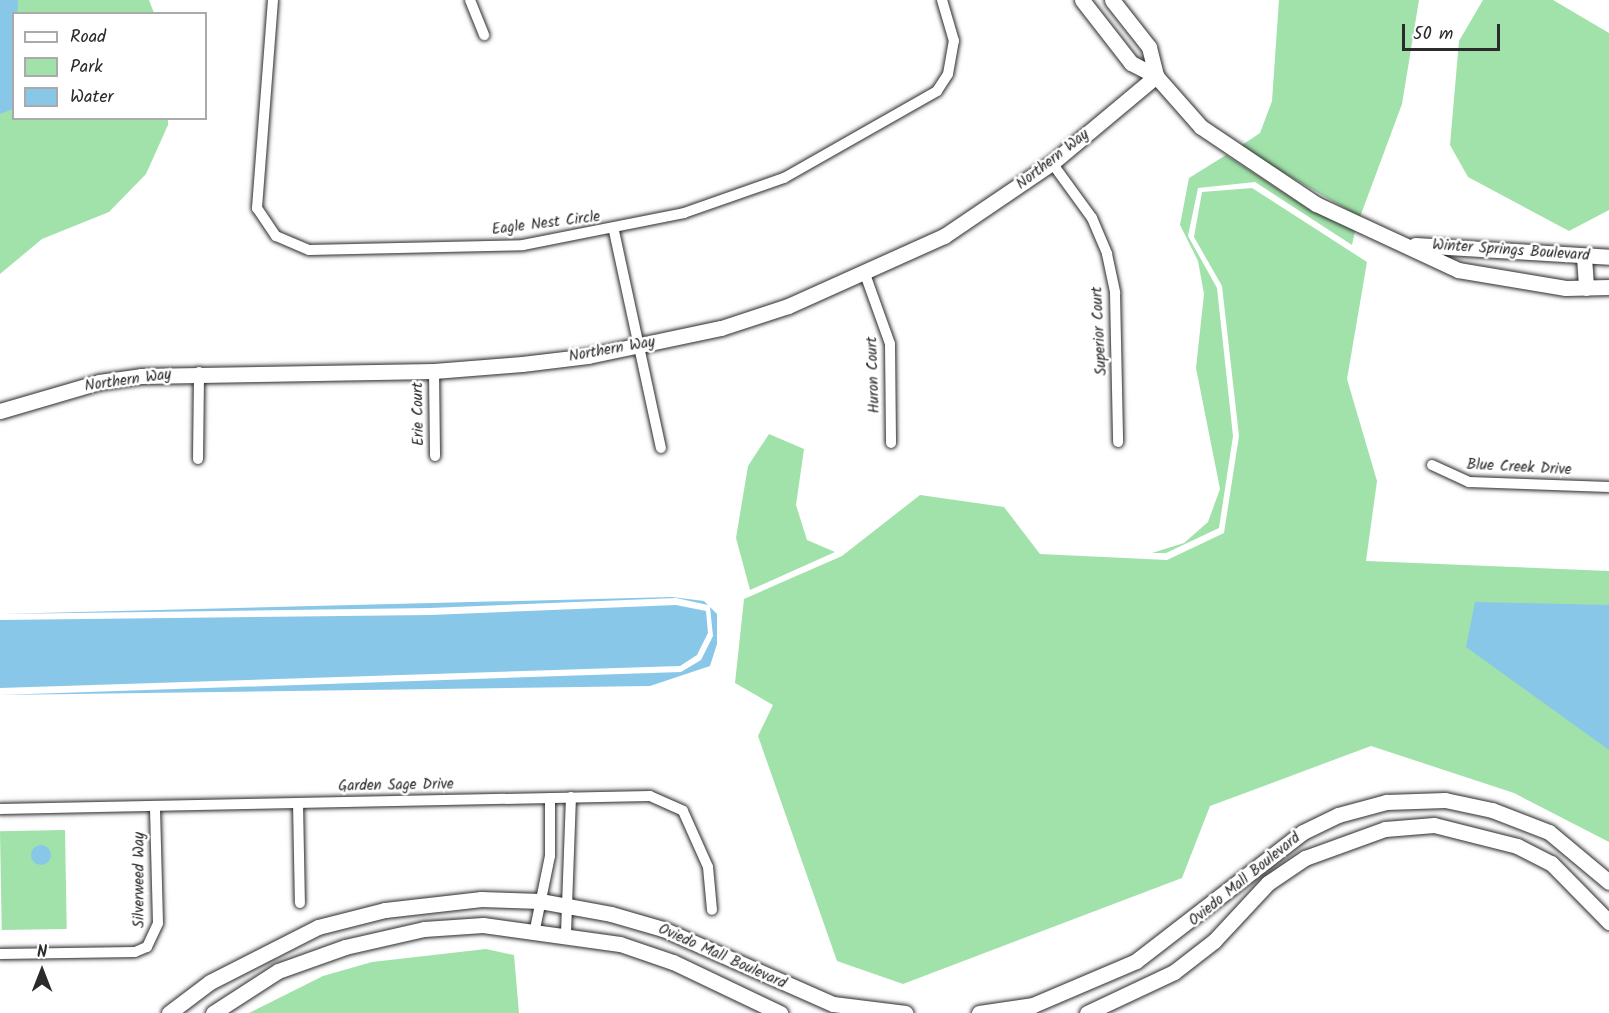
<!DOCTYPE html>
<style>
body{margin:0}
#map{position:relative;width:1609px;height:1013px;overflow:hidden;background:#fff;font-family:Kalam,sans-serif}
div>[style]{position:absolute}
.green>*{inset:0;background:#a1e1aa;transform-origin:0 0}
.water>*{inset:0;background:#89c7e9}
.round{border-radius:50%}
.roads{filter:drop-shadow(0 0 2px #2b2b2b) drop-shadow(0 0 2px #2b2b2b)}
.street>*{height:10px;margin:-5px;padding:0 5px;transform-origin:5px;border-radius:5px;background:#fff}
.secondary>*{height:15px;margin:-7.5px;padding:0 7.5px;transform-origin:7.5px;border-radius:7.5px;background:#fff}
span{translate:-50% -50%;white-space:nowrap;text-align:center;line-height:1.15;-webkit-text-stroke:5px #fff;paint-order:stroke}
.street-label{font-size:15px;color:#2b2b2b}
.legend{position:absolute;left:12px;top:12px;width:195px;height:108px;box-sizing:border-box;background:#fff;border:2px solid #aaa;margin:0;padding:8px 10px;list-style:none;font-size:18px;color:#2b2b2b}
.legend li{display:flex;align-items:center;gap:12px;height:30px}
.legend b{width:30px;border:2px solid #aaa}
.north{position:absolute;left:12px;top:941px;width:60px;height:60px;-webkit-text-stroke:4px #fff;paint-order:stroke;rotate:0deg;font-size:16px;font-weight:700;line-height:24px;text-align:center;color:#2b2b2b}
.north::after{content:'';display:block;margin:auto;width:21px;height:27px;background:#2b2b2b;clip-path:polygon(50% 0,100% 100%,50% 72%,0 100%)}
.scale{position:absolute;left:1402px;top:24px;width:98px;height:27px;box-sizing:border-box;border:3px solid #2b2b2b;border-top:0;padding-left:8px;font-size:18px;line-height:21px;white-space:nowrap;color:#2b2b2b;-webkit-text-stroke:4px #fff;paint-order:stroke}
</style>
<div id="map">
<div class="green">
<div style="clip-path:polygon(0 0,149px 0,154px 13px,14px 14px,14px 118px,168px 118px,168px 125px,146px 174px,109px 212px,42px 239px,0 274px)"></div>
<div style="clip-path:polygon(1279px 0,1419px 0,1402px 104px,1360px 217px,1239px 147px,1260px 133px,1272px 101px)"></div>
<div style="clip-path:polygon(1483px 0,1553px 0,1609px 33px,1609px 210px,1569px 231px,1468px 177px,1450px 145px,1459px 41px)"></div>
<div style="clip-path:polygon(1226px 155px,1307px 208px,1355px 231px,1352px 245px,1255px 182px,1198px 188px,1188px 236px,1217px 288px,1233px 436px,1219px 528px,1166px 553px,1152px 553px,1184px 543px,1208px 522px,1220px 489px,1196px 368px,1204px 294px,1198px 261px,1180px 225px,1189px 178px)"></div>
<div style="clip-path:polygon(1252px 188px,1367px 262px,1347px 379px,1377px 481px,1366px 561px,1609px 571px,1609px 842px,1514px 793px,1371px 746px,1210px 806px,1182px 878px,903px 984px,837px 961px,758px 736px,773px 705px,735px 683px,744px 599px,842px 556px,920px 495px,1004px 507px,1040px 554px,1167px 560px,1224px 533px,1239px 436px,1222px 286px,1194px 237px,1202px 192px)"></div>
<div style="clip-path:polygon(769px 434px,804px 449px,796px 505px,807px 540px,835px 552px,750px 590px,736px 538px,748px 466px)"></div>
<div style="left:65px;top:830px;width:99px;height:65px;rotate:89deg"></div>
<div style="clip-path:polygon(486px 949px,514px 955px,519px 1013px,249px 1013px,323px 976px,372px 962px)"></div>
</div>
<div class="water">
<div style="clip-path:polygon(0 0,18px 0,13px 109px,0 114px)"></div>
<div style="clip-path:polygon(672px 597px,704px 601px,708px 605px,676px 598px,430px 608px,0 614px)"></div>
<div style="clip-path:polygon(1475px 602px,1609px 605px,1609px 750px,1466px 647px)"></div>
<div style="clip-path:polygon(676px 605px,706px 611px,708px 633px,697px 655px,680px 666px,0 688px,0 620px,430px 615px)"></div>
<div style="clip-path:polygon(710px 607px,717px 614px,717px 644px,710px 666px,650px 686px,0 695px,681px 672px,701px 660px,713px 636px)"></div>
<div class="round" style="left:31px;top:845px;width:20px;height:20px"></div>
</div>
<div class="roads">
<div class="street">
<div style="left:273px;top:0;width:209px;rotate:94.4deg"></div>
<div style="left:257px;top:208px;width:34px;rotate:56deg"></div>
<div style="left:276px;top:236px;width:36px;rotate:23deg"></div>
<div style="left:309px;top:250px;width:214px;rotate:-1.3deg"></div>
<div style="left:523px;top:245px;width:164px;rotate:-11.2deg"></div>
<div style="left:684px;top:213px;width:106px;rotate:-19.3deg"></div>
<div style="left:784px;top:178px;width:176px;rotate:-29.6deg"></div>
<div style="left:937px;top:91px;width:20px;rotate:-57deg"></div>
<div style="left:948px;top:74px;width:34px;rotate:-80deg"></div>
<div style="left:954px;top:41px;width:43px;rotate:-106.3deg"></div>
<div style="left:470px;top:0;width:38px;rotate:68deg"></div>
<div style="left:1052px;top:163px;width:68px;rotate:54deg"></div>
<div style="left:1092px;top:218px;width:39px;rotate:67deg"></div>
<div style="left:1107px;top:254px;width:40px;rotate:78deg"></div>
<div style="left:1115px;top:293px;width:149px;rotate:88.8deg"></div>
<div style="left:614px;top:231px;width:222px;rotate:77.8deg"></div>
<div style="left:865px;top:274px;width:74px;rotate:70.3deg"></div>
<div style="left:890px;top:344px;width:99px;rotate:89.4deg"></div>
<div style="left:434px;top:371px;width:85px;rotate:89.3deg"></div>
<div style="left:198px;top:459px;width:87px;rotate:-89.3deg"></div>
<div style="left:1432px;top:465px;width:41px;rotate:24.7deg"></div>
<div style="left:1469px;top:482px;width:140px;rotate:2deg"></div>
<div style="left:298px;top:803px;width:100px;rotate:88.9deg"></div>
<div style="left:0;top:809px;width:650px;rotate:-1.15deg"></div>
<div style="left:650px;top:796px;width:36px;rotate:24deg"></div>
<div style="left:683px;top:811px;width:61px;rotate:65.9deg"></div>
<div style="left:708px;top:867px;width:43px;rotate:84.7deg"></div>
<div style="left:535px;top:929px;width:75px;rotate:-78.4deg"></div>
<div style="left:550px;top:856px;width:58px;rotate:-90deg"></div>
<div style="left:566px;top:933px;width:136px;rotate:-87.9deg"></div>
<div style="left:0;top:954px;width:135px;rotate:-0.8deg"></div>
<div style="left:135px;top:952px;width:13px;rotate:-23deg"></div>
<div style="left:147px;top:947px;width:26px;rotate:-65deg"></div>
<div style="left:158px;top:923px;width:117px;rotate:-91.5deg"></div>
</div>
<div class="secondary">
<div style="left:1082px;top:0;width:80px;rotate:52.1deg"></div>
<div style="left:1131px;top:63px;width:28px;rotate:27deg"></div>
<div style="left:1156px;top:76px;width:68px;rotate:48.6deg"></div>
<div style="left:1201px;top:127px;width:138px;rotate:33.8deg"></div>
<div style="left:1316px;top:204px;width:157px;rotate:24.9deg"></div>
<div style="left:1458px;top:270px;width:109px;rotate:9.5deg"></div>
<div style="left:1566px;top:288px;width:43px;rotate:-1.3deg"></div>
<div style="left:1112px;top:0;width:60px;rotate:51.8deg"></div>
<div style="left:1149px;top:47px;width:30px;rotate:76deg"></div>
<div style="left:1415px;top:245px;width:194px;rotate:3.5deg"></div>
<div style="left:1584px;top:257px;width:31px;rotate:86deg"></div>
<div style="left:0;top:411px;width:103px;rotate:-16.3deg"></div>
<div style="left:99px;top:382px;width:42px;rotate:-8.1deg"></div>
<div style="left:141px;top:376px;width:293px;rotate:-1deg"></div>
<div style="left:434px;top:371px;width:88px;rotate:-4.5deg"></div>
<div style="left:522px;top:364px;width:66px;rotate:-6.9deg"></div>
<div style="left:588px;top:356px;width:136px;rotate:-11.9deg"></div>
<div style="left:721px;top:328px;width:71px;rotate:-18.2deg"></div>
<div style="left:788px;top:306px;width:171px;rotate:-24.2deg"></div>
<div style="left:944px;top:236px;width:130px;rotate:-34.1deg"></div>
<div style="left:1052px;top:163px;width:136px;rotate:-39.9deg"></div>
<div style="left:169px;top:1013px;width:51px;rotate:-37.1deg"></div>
<div style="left:210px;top:982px;width:121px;rotate:-27deg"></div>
<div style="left:318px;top:927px;width:69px;rotate:-14.2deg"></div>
<div style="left:385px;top:910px;width:97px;rotate:-6.5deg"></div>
<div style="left:481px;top:899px;width:59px;rotate:1.9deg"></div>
<div style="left:540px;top:901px;width:72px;rotate:10.4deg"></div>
<div style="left:611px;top:914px;width:54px;rotate:16.1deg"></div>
<div style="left:663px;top:929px;width:186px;rotate:23.8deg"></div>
<div style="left:833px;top:1004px;width:73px;rotate:7.1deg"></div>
<div style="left:213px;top:1013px;width:77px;rotate:-32.9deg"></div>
<div style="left:278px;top:971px;width:71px;rotate:-19.7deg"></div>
<div style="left:345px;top:947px;width:81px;rotate:-12.8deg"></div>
<div style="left:424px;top:929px;width:59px;rotate:-3.9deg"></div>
<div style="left:483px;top:925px;width:138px;rotate:7.9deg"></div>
<div style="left:620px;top:944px;width:56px;rotate:18.8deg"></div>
<div style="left:673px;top:962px;width:119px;rotate:25.5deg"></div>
<div style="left:979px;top:1013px;width:55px;rotate:-8.4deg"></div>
<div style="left:1033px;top:1005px;width:112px;rotate:-23.1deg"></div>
<div style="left:1136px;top:961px;width:211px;rotate:-37.7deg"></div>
<div style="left:1303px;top:832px;width:39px;rotate:-26deg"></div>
<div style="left:1338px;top:815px;width:50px;rotate:-15.2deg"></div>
<div style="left:1386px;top:802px;width:59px;rotate:-1.9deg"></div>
<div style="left:1445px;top:800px;width:48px;rotate:12deg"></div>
<div style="left:1492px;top:810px;width:61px;rotate:21.1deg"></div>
<div style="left:1549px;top:832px;width:78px;rotate:39.8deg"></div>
<div style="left:1087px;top:1013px;width:96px;rotate:-25.2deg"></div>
<div style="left:1174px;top:972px;width:51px;rotate:-37.8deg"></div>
<div style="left:1214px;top:941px;width:79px;rotate:-47deg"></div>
<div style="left:1268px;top:883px;width:45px;rotate:-34deg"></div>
<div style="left:1305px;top:858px;width:85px;rotate:-19.9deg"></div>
<div style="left:1385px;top:829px;width:49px;rotate:-4.7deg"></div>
<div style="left:1434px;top:825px;width:86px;rotate:14.2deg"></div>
<div style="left:1517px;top:846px;width:38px;rotate:27deg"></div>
<div style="left:1551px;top:863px;width:83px;rotate:45.5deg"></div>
</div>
</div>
<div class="street-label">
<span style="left:1053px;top:160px;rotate:-38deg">Northern Way</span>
<span style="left:546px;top:224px;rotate:-7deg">Eagle Nest Circle</span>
<span style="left:1511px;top:251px;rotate:4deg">Winter Springs Boulevard</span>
<span style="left:1100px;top:331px;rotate:-93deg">Superior Court</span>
<span style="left:612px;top:350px;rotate:-10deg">Northern Way</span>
<span style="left:874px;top:375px;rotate:-92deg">Huron Court</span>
<span style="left:128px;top:381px;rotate:-8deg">Northern Way</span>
<span style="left:419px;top:414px;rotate:-91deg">Erie Court</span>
<span style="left:1519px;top:468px;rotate:3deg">Blue Creek Drive</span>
<span style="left:396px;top:786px;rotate:-1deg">Garden Sage Drive</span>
<span style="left:140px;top:880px;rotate:-90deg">Silverweed Way</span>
<span style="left:1245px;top:880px;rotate:-39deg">Oviedo Mall Boulevard</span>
<span style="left:722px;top:957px;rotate:24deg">Oviedo Mall Boulevard</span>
</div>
<ul class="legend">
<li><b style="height:8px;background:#fff"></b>Road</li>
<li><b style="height:16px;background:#a1e1aa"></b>Park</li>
<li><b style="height:16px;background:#89c7e9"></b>Water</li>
</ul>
<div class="north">N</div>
<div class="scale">50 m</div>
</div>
